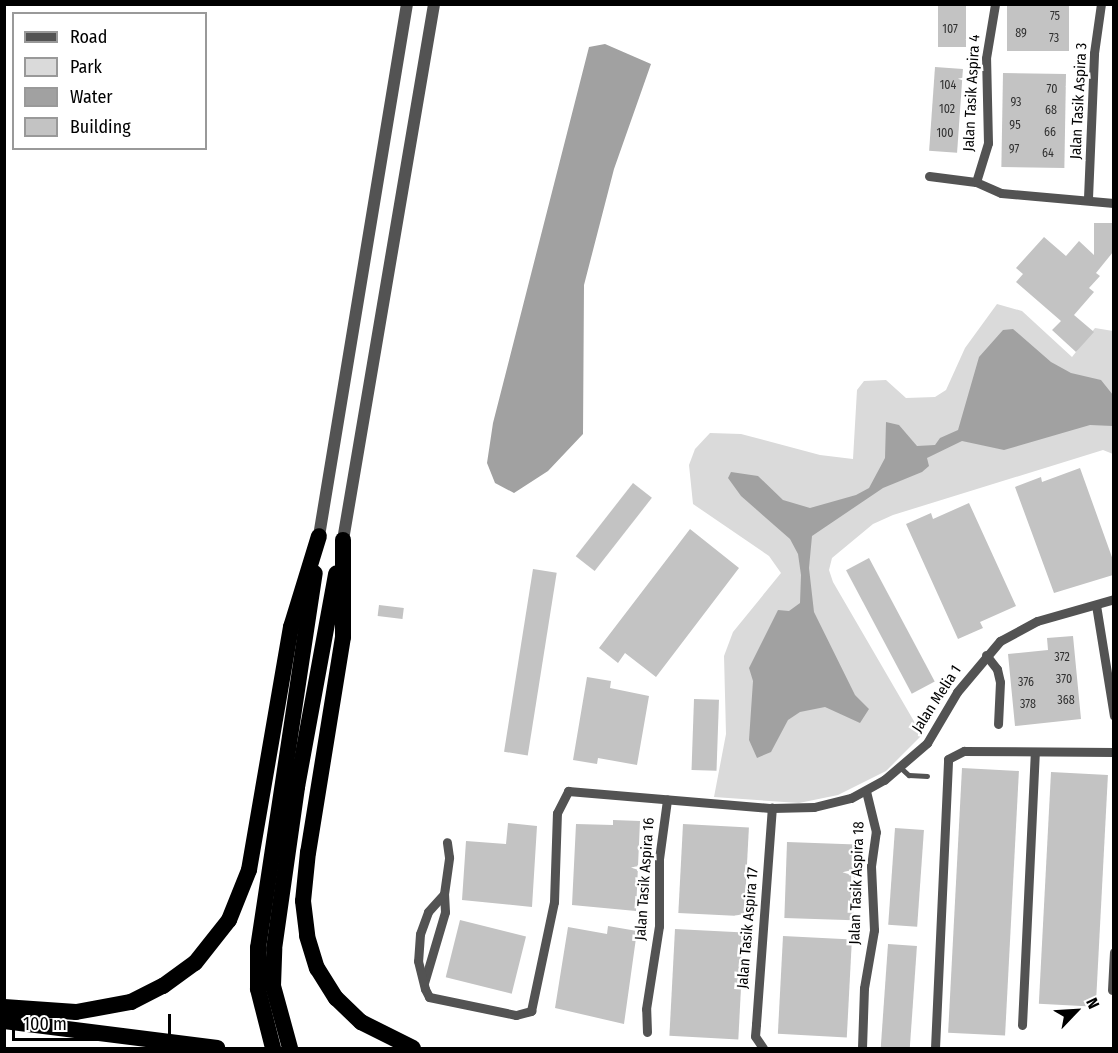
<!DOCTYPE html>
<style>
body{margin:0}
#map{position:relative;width:1118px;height:1053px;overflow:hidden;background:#fff;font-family:"Fira Sans Condensed",sans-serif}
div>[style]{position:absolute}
.green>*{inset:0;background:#dadada}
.water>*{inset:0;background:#a1a1a1}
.building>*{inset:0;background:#c3c3c3;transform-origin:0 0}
.service>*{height:4.5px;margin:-2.25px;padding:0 2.25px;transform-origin:2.25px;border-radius:2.25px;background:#535353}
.minor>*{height:9px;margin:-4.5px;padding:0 4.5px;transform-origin:4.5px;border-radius:4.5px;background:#535353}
.tertiary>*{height:12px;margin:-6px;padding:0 6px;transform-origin:6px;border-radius:6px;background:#535353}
.motorway>*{height:16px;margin:-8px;padding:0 8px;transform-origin:8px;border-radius:8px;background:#000}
span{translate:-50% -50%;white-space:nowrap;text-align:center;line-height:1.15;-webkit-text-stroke:5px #fff;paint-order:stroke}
.number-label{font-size:12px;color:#313131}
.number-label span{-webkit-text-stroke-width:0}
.street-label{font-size:15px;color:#000}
.frame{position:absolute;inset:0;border:6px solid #000;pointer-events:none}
.legend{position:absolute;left:12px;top:12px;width:195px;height:138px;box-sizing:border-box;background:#fff;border:2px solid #999;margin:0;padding:8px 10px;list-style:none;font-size:18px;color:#000}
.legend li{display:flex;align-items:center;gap:12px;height:30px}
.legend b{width:30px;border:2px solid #999}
.north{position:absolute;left:1046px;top:981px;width:60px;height:60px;-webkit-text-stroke:4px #fff;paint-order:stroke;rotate:65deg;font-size:16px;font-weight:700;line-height:24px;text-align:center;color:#000}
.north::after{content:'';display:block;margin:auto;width:21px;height:27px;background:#000;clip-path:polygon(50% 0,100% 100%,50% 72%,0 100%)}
.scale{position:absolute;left:12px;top:1014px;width:159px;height:27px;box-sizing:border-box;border:3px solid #000;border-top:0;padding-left:8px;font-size:18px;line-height:21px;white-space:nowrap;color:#000;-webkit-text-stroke:4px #fff;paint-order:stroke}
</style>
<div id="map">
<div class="green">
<div style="clip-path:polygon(997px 304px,1022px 311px,1072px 357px,1095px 328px,1113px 331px,1113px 454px,1103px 450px,893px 515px,873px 524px,832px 558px,829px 570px,833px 582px,922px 735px,886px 771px,838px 795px,799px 803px,714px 797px,726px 734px,724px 656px,733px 632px,781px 573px,769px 556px,693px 504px,689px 465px,695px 449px,710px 433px,741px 434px,820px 455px,853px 459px,857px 390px,864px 381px,886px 380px,906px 398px,935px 397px,946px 390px,965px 348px)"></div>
</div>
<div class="water">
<div style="clip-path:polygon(605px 44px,651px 64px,614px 169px,584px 285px,583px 434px,548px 471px,514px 493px,495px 483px,487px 463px,493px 423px,589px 47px)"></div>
<div style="clip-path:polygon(1013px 329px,1051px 362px,1071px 373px,1101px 380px,1113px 395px,1113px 426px,1090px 425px,1004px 450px,962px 441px,927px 458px,929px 466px,922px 472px,883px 488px,812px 536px,809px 568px,814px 612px,855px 695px,869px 709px,860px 723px,825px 707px,800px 712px,788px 720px,771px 752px,757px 758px,749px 740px,753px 681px,749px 668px,778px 610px,789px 611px,800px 603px,801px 575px,798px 554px,790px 539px,741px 496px,728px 478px,731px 472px,758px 476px,783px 500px,810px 508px,856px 495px,869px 488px,885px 458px,886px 422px,899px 425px,917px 446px,935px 445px,940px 438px,958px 430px,979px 357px,1003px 330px)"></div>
</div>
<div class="building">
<div style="left:938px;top:4px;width:28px;height:43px"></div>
<div style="left:1007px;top:4px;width:62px;height:47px"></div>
<div style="left:935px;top:67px;width:28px;height:84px;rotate:4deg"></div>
<div style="left:1003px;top:73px;width:63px;height:94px;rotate:1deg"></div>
<div style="clip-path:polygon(1094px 223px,1113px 223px,1113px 252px,1096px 273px,1100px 276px,1089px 288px,1094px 292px,1074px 315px,1094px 332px,1076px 352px,1052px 330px,1061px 321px,1016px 282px,1023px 274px,1016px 268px,1044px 237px,1066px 256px,1079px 241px,1094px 255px)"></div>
<div style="clip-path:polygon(1080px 468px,1113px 560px,1113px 575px,1054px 593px,1015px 487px,1041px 477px,1042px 482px)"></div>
<div style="left:633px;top:483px;width:24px;height:93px;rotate:38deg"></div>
<div style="clip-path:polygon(969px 503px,1016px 606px,980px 622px,983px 628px,958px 639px,906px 524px,931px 513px,933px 519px)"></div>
<div style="clip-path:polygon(690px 529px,739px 568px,656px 677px,625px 653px,618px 663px,599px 648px)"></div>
<div style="left:869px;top:558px;width:140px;height:26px;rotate:62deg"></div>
<div style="left:533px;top:569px;width:24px;height:185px;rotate:9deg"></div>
<div style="left:379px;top:605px;width:25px;height:11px;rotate:7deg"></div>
<div style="clip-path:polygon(1073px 636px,1081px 719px,1015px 726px,1008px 654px,1048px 650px,1047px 638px)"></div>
<div style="clip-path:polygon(587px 677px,611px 681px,610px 688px,649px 696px,637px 765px,598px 758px,597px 764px,573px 760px)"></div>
<div style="left:694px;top:699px;width:25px;height:71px;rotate:2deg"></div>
<div style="left:962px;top:768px;width:57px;height:265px;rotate:3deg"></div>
<div style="left:1051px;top:772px;width:57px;height:232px;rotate:3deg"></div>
<div style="clip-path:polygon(613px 820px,640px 821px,636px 911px,572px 905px,576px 824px,613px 825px)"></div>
<div style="clip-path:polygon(508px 823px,537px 826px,532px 907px,462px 900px,466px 841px,506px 844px)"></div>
<div style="left:683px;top:824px;width:66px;height:89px;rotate:3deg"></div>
<div style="left:895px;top:828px;width:29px;height:97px;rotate:4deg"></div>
<div style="left:787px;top:842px;width:69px;height:76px;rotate:2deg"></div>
<div style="left:460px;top:920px;width:68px;height:59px;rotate:14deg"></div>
<div style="clip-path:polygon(608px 926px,637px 931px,624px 1024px,555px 1008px,568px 927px,607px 934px)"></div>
<div style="left:675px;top:929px;width:69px;height:107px;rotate:3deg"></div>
<div style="left:783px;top:936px;width:69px;height:98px;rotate:3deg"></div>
<div style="left:888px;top:944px;width:29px;height:104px;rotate:4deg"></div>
</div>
<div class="service">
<div style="left:900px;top:767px;width:12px;rotate:42deg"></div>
<div style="left:909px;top:775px;width:18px;rotate:3deg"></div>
</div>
<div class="minor">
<div style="left:929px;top:176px;width:47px;rotate:7.3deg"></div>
<div style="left:976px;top:182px;width:27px;rotate:24deg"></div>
<div style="left:1001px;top:193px;width:113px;rotate:5.1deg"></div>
<div style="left:976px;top:182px;width:41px;rotate:-72.9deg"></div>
<div style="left:988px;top:143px;width:85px;rotate:-91.3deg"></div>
<div style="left:986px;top:58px;width:55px;rotate:-80.5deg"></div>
<div style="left:1088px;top:198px;width:145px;rotate:-87.6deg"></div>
<div style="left:1094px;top:53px;width:49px;rotate:-81.9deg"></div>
<div style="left:1096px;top:605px;width:112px;rotate:80.8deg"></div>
<div style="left:986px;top:655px;width:18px;rotate:52deg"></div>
<div style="left:997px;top:669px;width:13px;rotate:77deg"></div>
<div style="left:1000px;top:682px;width:42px;rotate:92.7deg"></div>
<div style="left:444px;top:894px;width:37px;rotate:-82deg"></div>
<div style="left:449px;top:857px;width:15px;rotate:-98deg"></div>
<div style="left:424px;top:983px;width:74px;rotate:-73.5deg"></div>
<div style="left:445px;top:912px;width:18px;rotate:-93deg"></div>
<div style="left:444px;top:894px;width:24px;rotate:132deg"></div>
<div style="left:428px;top:912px;width:23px;rotate:110deg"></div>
<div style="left:420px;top:934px;width:27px;rotate:94deg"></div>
<div style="left:418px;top:961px;width:29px;rotate:76deg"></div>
<div style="left:425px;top:989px;width:9px;rotate:63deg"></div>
<div style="left:429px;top:997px;width:89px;rotate:11.7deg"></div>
<div style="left:516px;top:1015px;width:16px;rotate:-15deg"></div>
<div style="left:531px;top:1011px;width:111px;rotate:-78.1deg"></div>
<div style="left:554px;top:902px;width:89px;rotate:-88.1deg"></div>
<div style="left:557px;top:813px;width:25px;rotate:-63deg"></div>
<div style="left:568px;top:791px;width:205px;rotate:4.8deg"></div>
<div style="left:772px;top:808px;width:42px;rotate:-1.4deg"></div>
<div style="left:814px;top:807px;width:38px;rotate:-14deg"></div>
<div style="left:851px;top:798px;width:38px;rotate:-29deg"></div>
<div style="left:884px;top:780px;width:57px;rotate:-40.7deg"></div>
<div style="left:927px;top:743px;width:59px;rotate:-59.5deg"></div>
<div style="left:957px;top:692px;width:67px;rotate:-49.9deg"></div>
<div style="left:1000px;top:641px;width:42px;rotate:-28.4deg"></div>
<div style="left:1037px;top:621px;width:80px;rotate:-15.9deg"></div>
<div style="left:1112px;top:990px;width:38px;rotate:-87deg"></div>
<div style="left:1022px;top:1025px;width:273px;rotate:-87.3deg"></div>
<div style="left:647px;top:1032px;width:23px;rotate:-92deg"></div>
<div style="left:646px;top:1009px;width:84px;rotate:-81.1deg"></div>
<div style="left:659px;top:926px;width:67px;rotate:-90deg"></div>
<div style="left:659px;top:859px;width:60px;rotate:-82.3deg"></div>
<div style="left:763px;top:1048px;width:14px;rotate:-124deg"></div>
<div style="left:755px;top:1036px;width:12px;rotate:-85deg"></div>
<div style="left:756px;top:1024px;width:217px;rotate:-85.8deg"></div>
<div style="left:862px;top:1048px;width:60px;rotate:-88.1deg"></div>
<div style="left:864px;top:988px;width:59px;rotate:-80.2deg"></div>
<div style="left:874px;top:930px;width:64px;rotate:-92.7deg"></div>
<div style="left:871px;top:866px;width:34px;rotate:-82deg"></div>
<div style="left:876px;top:832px;width:42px;rotate:-103.7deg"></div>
<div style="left:935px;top:1048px;width:289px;rotate:-87.4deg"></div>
<div style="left:948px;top:759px;width:18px;rotate:-27deg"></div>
<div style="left:964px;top:751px;width:150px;rotate:0.4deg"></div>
</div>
<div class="tertiary">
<div style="left:319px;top:536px;width:539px;rotate:-80.61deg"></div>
<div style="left:343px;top:540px;width:544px;rotate:-80.36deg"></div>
</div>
<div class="motorway">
<div style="left:343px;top:540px;width:97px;rotate:90deg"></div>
<div style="left:343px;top:637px;width:218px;rotate:99.2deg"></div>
<div style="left:308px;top:852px;width:49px;rotate:95.8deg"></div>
<div style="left:303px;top:901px;width:35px;rotate:83deg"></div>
<div style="left:307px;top:936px;width:34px;rotate:73deg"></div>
<div style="left:317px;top:968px;width:36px;rotate:58deg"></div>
<div style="left:336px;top:998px;width:35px;rotate:44deg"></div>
<div style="left:361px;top:1022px;width:58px;rotate:26.6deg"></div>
<div style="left:4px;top:1007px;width:72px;rotate:4deg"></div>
<div style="left:76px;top:1012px;width:56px;rotate:-10.3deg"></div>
<div style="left:131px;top:1002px;width:36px;rotate:-27deg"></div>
<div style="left:163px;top:986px;width:39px;rotate:-36deg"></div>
<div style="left:195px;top:963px;width:55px;rotate:-51.7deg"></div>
<div style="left:229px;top:920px;width:54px;rotate:-68.2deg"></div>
<div style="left:249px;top:870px;width:247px;rotate:-80.2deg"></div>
<div style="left:291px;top:627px;width:95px;rotate:-72.9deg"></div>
<div style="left:4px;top:1021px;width:215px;rotate:7.2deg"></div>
<div style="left:273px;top:1048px;width:61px;rotate:-104.3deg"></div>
<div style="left:258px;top:989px;width:41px;rotate:-90deg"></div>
<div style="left:258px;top:948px;width:379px;rotate:-81.4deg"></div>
<div style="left:290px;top:1048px;width:64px;rotate:-105.3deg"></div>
<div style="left:273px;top:986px;width:37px;rotate:-88deg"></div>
<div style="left:274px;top:949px;width:164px;rotate:-81.9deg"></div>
<div style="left:297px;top:787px;width:217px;rotate:-79.6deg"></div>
</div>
<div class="number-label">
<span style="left:1055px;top:17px">75</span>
<span style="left:950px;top:30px">107</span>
<span style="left:1021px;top:34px">89</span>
<span style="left:1054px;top:39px">73</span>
<span style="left:948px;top:86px">104</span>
<span style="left:1052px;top:90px">70</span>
<span style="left:1016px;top:103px">93</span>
<span style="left:947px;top:110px">102</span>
<span style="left:1051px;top:111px">68</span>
<span style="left:1015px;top:126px">95</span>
<span style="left:1050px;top:133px">66</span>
<span style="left:945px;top:134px">100</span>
<span style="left:1014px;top:150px">97</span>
<span style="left:1048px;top:154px">64</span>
<span style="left:1062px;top:658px">372</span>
<span style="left:1064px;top:680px">370</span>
<span style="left:1026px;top:683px">376</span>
<span style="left:1066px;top:701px">368</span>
<span style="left:1028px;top:705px">378</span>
</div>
<div class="street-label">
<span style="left:972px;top:93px;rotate:-87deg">Jalan Tasik Aspira 4</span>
<span style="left:1079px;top:101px;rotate:-87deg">Jalan Tasik Aspira 3</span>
<span style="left:937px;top:699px;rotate:-57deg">Jalan Melia 1</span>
<span style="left:645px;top:879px;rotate:-86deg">Jalan Tasik Aspira 16</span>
<span style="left:857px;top:883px;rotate:-88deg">Jalan Tasik Aspira 18</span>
<span style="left:748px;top:928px;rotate:-85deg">Jalan Tasik Aspira 17</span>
</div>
<div class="frame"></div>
<ul class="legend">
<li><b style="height:8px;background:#535353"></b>Road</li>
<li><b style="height:16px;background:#dadada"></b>Park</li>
<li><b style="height:16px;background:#a1a1a1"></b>Water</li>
<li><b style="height:16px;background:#c3c3c3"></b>Building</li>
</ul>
<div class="north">N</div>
<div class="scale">100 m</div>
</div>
